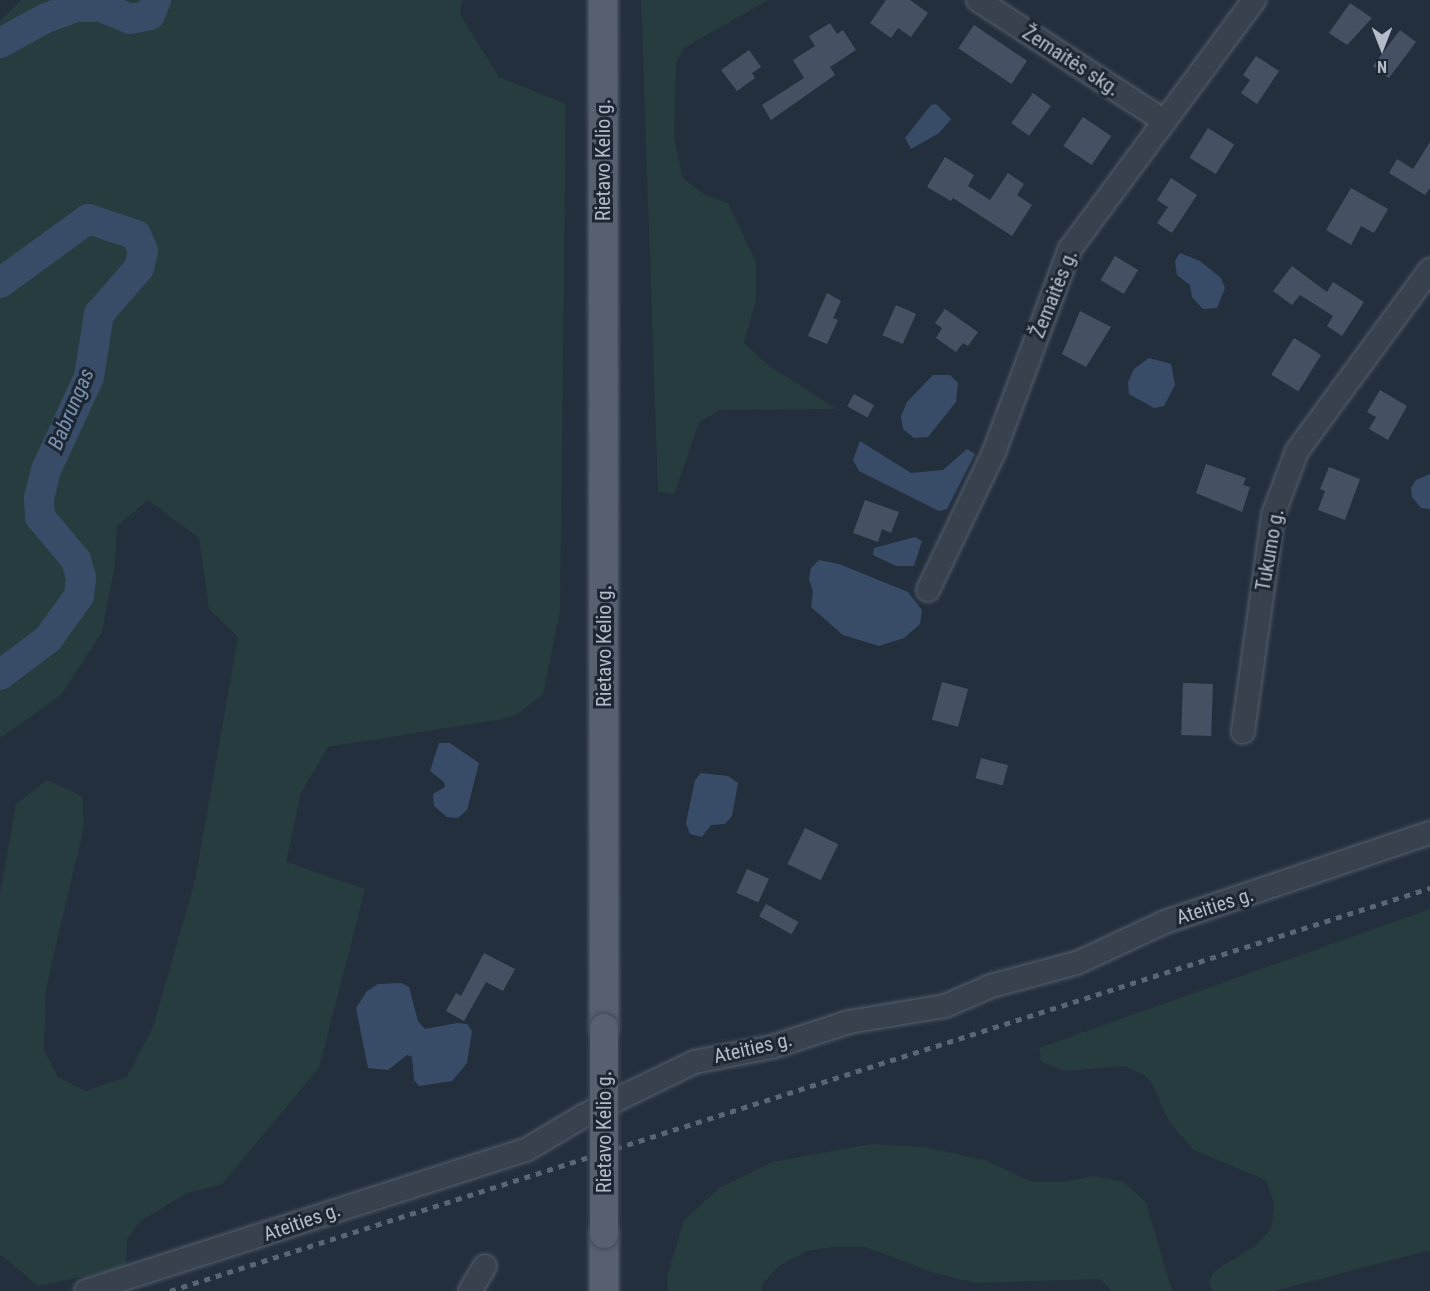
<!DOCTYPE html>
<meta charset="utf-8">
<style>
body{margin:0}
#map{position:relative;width:1430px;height:1291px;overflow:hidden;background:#242f3e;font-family:"Roboto Condensed",sans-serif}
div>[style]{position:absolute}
.green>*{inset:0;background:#263c3f}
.water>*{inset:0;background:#394c67}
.river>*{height:30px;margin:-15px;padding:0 15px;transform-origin:15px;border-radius:15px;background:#394c67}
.building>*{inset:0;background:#455162;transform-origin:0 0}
.roads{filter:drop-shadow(0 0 2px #565f6c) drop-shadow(0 0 2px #565f6c)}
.minor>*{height:22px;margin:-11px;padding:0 11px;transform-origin:11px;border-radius:11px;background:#38414e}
.major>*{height:28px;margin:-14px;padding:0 14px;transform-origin:14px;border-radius:14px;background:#56606e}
.rail>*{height:4.5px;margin-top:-2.25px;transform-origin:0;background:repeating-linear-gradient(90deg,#5a6575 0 6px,transparent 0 12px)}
.bridges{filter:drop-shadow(0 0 2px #414a57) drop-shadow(0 0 2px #414a57)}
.major-bridge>*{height:28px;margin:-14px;padding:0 14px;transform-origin:14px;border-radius:14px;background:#56606e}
span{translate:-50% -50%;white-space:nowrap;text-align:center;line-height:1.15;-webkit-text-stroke:6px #1d2633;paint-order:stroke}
.street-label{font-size:20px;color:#b4bcc9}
.water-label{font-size:21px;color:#7c92b1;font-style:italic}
.north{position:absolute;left:1352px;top:18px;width:60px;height:60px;-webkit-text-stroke:4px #1d2633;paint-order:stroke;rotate:180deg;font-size:16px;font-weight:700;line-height:24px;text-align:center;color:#b4bcc9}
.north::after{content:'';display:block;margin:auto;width:21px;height:27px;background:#b4bcc9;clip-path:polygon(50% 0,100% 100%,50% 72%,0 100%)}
</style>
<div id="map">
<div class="green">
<div style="clip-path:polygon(21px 0,462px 0,460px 14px,499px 77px,566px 104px,560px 610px,543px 694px,516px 715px,503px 719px,328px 747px,301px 793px,286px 862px,365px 889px,319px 1068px,221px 1185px,187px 1193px,139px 1222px,127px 1239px,126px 1267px,38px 1286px,0 1254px,0 894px,16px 804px,47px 780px,82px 796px,84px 826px,46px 988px,44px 1050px,58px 1077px,85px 1091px,127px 1077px,153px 1027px,195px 881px,238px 637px,209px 609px,199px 538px,148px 500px,117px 526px,115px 565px,102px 632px,61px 695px,0 738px,0 21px)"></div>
<div style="clip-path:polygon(641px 0,768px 0,684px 48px,676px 62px,674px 137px,682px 177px,703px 194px,728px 203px,756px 262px,756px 299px,744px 343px,769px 366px,837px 409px,720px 410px,699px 422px,674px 495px,658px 491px)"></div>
<div style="clip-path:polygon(1430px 909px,1430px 1250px,1274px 1291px,1212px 1291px,1209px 1281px,1214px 1271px,1257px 1245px,1272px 1227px,1274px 1203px,1266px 1180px,1194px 1150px,1170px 1123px,1152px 1083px,1143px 1074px,1124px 1066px,1065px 1071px,1042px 1062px,1039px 1048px)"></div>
<div style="clip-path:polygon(872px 1144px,924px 1147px,985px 1160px,1032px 1182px,1065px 1182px,1093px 1176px,1124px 1182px,1146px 1203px,1172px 1291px,1112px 1291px,1100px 1279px,975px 1283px,938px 1274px,866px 1247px,835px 1247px,807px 1251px,780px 1265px,763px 1283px,761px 1291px,668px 1291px,667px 1277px,684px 1220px,721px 1187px,772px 1162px)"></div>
</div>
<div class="water">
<div style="clip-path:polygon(936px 104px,951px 119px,939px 133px,911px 149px,905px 138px,931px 105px)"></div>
<div style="clip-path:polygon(1180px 253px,1200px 261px,1221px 278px,1225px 288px,1217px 308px,1203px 309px,1192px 297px,1190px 285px,1177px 275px,1175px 261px)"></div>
<div style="clip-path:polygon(1149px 358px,1171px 364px,1175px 385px,1164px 406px,1154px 408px,1129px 394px,1128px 382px,1134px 369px)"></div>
<div style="clip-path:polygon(933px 375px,950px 375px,958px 383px,956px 402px,928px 437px,914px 438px,903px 429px,901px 416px,907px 402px)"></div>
<div style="clip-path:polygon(860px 441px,911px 473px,943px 470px,967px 449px,975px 454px,947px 509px,939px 511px,859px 471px,853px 460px)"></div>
<div style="clip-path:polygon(1430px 474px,1430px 509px,1421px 508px,1412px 497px,1411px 488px,1416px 480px)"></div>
<div style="clip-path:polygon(915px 537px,922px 541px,914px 566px,896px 566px,873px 555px,874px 548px)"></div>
<div style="clip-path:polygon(819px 560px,839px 564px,908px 592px,922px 610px,920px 624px,904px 638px,879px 646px,843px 635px,811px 607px,813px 592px,809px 579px,811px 568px)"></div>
<div style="clip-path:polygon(439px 743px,450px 743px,479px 763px,467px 810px,458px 818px,447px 817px,434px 806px,433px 794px,445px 787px,444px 782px,430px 771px)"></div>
<div style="clip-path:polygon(701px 773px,728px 776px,738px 783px,732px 816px,725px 824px,711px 825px,702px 837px,690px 834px,686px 823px,695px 780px)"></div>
<div style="clip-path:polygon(401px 983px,409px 987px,418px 1021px,425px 1029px,457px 1023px,467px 1024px,472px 1031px,467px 1063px,452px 1081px,419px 1086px,414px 1080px,412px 1057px,407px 1055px,388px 1070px,368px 1068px,356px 1008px,367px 991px,378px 984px)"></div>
</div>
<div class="river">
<div style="left:0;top:43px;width:52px;rotate:-28.5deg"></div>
<div style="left:46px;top:18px;width:33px;rotate:-20deg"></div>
<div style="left:77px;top:7px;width:24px"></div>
<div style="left:101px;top:7px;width:31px;rotate:22deg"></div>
<div style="left:130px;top:19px;width:20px;rotate:-11deg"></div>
<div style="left:150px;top:15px;width:16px;rotate:-68deg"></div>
<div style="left:0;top:283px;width:109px;rotate:-36deg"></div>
<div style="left:88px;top:219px;width:51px;rotate:18.4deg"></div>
<div style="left:136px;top:235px;width:17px;rotate:66deg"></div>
<div style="left:143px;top:251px;width:17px;rotate:103deg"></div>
<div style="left:139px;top:268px;width:61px;rotate:131deg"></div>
<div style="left:99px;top:314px;width:64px;rotate:99deg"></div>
<div style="left:89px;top:377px;width:102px;rotate:114.8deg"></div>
<div style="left:46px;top:470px;width:29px;rotate:104deg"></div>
<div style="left:39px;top:498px;width:19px;rotate:87deg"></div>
<div style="left:40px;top:517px;width:56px;rotate:50.1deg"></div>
<div style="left:76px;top:560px;width:18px;rotate:74deg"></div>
<div style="left:81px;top:577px;width:19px;rotate:96deg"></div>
<div style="left:79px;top:596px;width:53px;rotate:125.8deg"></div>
<div style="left:48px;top:639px;width:60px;rotate:143.1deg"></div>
</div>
<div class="building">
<div style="clip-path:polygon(886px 0,910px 0,928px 13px,911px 37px,898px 28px,891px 38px,870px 23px)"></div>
<div style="clip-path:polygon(1350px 3px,1372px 18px,1347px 45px,1329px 33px)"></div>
<div style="clip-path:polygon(830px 23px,837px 34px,843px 30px,856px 50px,830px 67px,835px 75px,771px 120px,762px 105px,804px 78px,793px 60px,815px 46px,809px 36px)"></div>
<div style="left:974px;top:25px;width:64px;height:28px;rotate:34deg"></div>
<div style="left:1400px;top:30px;width:20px;height:45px;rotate:37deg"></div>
<div style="clip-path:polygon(749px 50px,761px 67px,752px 73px,755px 78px,737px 91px,721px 70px)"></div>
<div style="clip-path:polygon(1256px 56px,1279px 71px,1257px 104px,1241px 93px,1250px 80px,1243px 75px)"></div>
<div style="left:1033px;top:93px;width:22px;height:37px;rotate:36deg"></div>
<div style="left:1083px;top:117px;width:34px;height:35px;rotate:34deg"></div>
<div style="left:1208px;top:128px;width:31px;height:35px;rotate:32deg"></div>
<div style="clip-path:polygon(1430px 142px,1430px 188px,1425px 195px,1389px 173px,1397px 159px,1413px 169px)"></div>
<div style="clip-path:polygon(945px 157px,974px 175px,968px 186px,990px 200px,1008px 173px,1024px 184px,1017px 195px,1032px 205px,1012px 236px,953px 198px,951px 201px,927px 187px)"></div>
<div style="clip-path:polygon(1171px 178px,1197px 195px,1172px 233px,1157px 223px,1168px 207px,1157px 200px)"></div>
<div style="clip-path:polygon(1351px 188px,1388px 209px,1374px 233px,1361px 226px,1351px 245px,1326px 230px)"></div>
<div style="left:1115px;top:256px;width:27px;height:28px;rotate:31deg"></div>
<div style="clip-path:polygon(1292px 266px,1327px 292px,1333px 282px,1364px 302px,1342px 336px,1327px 326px,1333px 316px,1300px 295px,1292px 305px,1273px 291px)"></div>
<div style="clip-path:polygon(827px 293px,841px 301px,833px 318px,838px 320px,827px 344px,808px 336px)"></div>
<div style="left:896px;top:305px;width:22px;height:33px;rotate:24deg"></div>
<div style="clip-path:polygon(945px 309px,978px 332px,968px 346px,963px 343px,956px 352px,936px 338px,942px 328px,935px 323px)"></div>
<div style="clip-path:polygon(1080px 311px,1111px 327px,1086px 367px,1062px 354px)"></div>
<div style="left:1294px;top:338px;width:32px;height:43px;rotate:32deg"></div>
<div style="clip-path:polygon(1380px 390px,1407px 406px,1388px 440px,1369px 429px,1376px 417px,1367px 412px)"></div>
<div style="left:854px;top:394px;width:23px;height:14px;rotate:29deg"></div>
<div style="clip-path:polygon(1206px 464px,1246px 478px,1243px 485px,1250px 487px,1242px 512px,1196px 493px)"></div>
<div style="clip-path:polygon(1329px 467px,1360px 479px,1345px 520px,1318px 510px,1325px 491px,1320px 489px)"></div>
<div style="clip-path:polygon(865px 500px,899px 512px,891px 533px,882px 529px,878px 542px,853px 533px)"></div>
<div style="left:942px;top:682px;width:27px;height:39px;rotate:15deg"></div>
<div style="left:1183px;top:683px;width:30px;height:52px;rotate:2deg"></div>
<div style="left:981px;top:758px;width:28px;height:21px;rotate:15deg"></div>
<div style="left:805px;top:828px;width:37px;height:40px;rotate:26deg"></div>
<div style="left:747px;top:869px;width:24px;height:26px;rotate:24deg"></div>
<div style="left:766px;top:904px;width:37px;height:14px;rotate:29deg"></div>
<div style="clip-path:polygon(484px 953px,515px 969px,503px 991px,486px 982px,464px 1021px,446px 1011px,456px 993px,461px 996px)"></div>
</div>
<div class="roads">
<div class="minor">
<div style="left:978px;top:0;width:222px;rotate:33deg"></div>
<div style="left:928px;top:590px;width:153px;rotate:-64.4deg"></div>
<div style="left:994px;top:452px;width:217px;rotate:-69.5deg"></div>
<div style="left:1070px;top:249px;width:310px;rotate:-53.5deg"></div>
<div style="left:1243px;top:732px;width:219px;rotate:-82.1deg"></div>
<div style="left:1273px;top:515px;width:68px;rotate:-69.4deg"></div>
<div style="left:1297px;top:451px;width:225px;rotate:-53.7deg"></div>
<div style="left:86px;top:1291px;width:462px;rotate:-17.8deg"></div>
<div style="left:526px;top:1150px;width:66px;rotate:-30.8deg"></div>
<div style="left:583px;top:1116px;width:123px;rotate:-25.9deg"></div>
<div style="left:694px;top:1062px;width:79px;rotate:-10.9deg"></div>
<div style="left:772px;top:1047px;width:81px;rotate:-18deg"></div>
<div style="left:849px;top:1022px;width:97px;rotate:-9.5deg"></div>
<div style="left:945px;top:1006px;width:50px;rotate:-23.5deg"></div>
<div style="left:991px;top:986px;width:89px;rotate:-15deg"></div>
<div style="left:1077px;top:963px;width:97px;rotate:-25deg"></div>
<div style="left:1165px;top:922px;width:280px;rotate:-18.6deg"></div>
<div style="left:470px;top:1291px;width:29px;rotate:-59deg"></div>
</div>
<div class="major">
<div style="left:603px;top:0;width:1028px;rotate:89.94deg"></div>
<div style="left:604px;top:1291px;width:57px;rotate:-90deg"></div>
</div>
</div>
<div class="rail">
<div style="left:170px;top:1291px;width:1323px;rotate:-17.74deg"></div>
</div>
<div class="bridges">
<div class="major-bridge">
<div style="left:604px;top:1234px;width:206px;rotate:-90deg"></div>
</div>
</div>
<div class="street-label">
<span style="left:1071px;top:61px;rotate:33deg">Žemaitės skg.</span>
<span style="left:603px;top:160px;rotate:-90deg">Rietavo Kelio g.</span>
<span style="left:1054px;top:294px;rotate:-68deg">Žemaitės g.</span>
<span style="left:1270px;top:550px;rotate:-80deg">Tukumo g.</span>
<span style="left:604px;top:646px;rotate:-90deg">Rietavo Kelio g.</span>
<span style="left:1215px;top:906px;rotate:-18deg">Ateities g.</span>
<span style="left:753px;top:1048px;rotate:-13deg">Ateities g.</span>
<span style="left:604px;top:1132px;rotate:-90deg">Rietavo Kelio g.</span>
<span style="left:302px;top:1222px;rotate:-19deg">Ateities g.</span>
</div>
<div class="water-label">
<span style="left:71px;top:409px;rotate:-67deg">Babrungas</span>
</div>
<div class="north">N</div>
</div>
